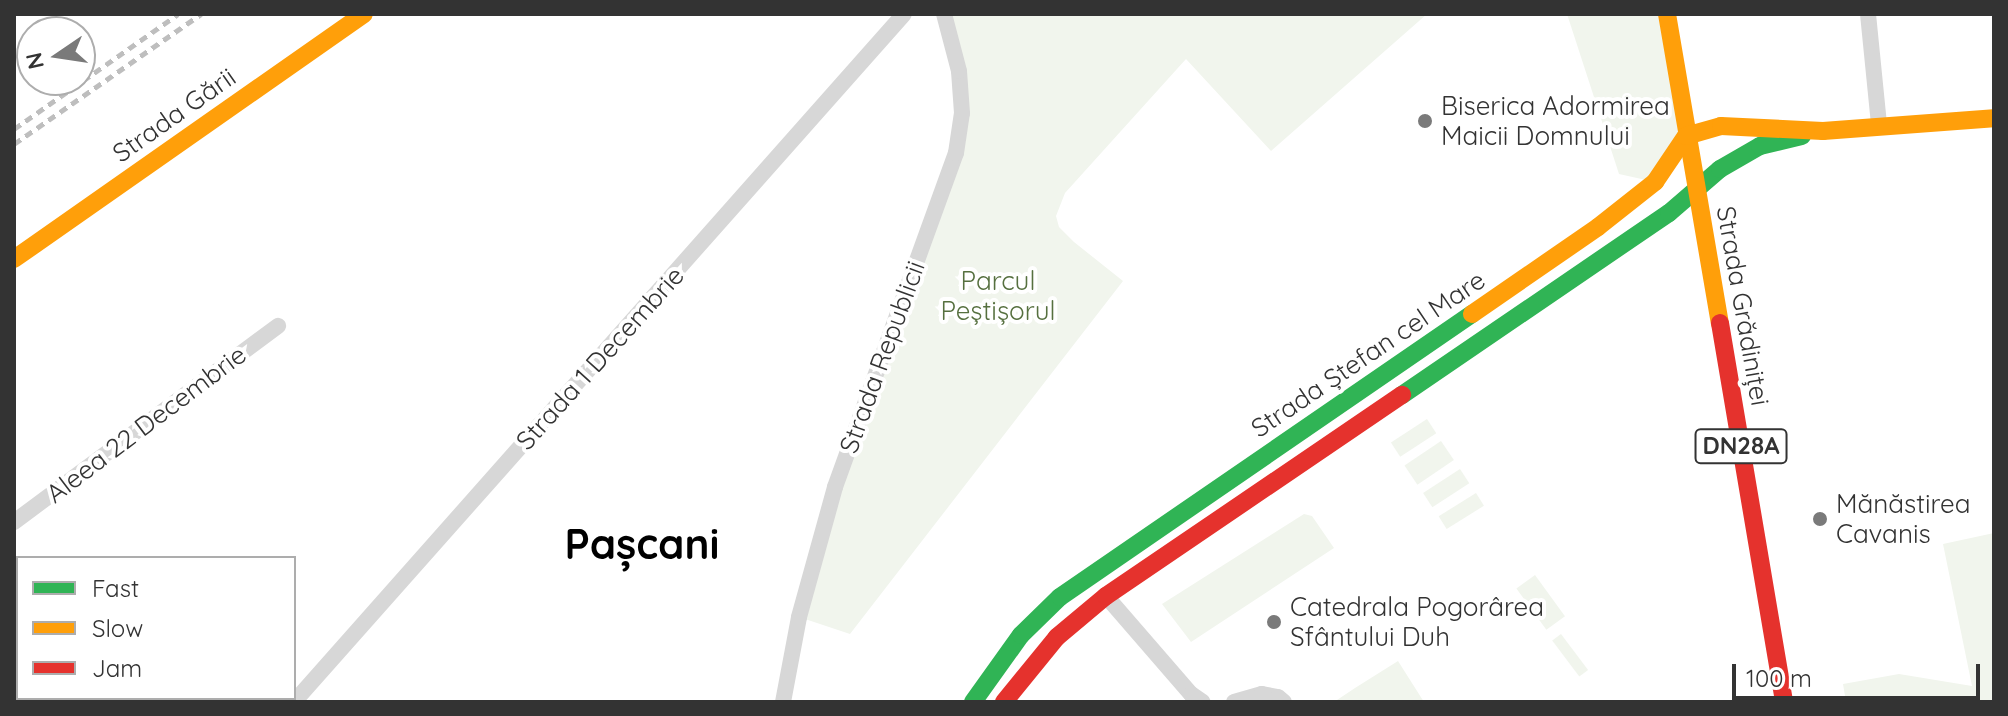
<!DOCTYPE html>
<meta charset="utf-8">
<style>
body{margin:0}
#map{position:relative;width:2008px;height:716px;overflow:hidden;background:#fff;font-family:Quicksand,sans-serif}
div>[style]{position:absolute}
.green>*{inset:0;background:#f1f5ed;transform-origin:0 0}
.street>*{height:16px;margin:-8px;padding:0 8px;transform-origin:8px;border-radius:8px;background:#d7d7d7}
.fast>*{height:18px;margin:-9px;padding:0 9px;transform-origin:9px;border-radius:9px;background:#30b455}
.slow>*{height:18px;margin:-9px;padding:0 9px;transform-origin:9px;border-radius:9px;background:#ff9f0a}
.jam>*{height:18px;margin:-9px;padding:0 9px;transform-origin:9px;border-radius:9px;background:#e5322d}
.rail>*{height:5px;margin-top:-2.5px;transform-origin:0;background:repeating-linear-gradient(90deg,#bebebe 0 8px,transparent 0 14px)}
.dots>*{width:22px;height:22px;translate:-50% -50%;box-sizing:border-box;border:4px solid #fff;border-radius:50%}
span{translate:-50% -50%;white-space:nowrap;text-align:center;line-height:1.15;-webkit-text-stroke:8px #fff;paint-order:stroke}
.shield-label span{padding:2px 6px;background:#fff;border:2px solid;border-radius:6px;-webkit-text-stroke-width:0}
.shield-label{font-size:24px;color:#333;font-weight:700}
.poi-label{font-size:26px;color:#333}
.left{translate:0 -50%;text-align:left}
.street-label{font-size:26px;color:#333}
.park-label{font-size:26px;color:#56703f}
.town-label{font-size:42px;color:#000;font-weight:700}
.frame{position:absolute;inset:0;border:16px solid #333;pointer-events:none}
.legend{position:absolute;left:16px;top:556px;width:280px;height:144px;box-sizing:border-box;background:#fff;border:2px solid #adadad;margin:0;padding:10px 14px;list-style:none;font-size:24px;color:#333}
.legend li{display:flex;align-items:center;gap:16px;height:40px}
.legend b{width:40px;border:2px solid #adadad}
.north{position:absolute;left:16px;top:16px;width:80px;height:80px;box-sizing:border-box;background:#fff;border:2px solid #adadad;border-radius:50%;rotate:257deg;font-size:22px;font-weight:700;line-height:32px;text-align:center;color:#333}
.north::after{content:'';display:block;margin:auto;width:28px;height:36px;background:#7a7a7a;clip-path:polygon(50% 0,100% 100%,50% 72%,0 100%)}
.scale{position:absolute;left:1732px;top:664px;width:248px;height:36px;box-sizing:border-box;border:4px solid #333;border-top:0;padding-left:10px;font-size:24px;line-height:28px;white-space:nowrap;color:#333;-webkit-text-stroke:6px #fff;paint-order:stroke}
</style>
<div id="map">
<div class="green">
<div style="clip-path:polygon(944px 14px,1427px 14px,1271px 151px,1186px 59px,1065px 193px,1056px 216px,1059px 227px,1074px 242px,1123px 281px,850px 634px,799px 617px,962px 113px)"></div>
<div style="clip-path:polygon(1567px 14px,1667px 14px,1686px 136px,1655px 182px,1619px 174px)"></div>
<div style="left:1427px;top:419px;width:17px;height:43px;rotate:57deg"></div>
<div style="left:1441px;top:441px;width:23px;height:44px;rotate:56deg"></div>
<div style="left:1460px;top:469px;width:17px;height:44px;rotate:57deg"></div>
<div style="left:1476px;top:493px;width:15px;height:44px;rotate:58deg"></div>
<div style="clip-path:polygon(1304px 514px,1312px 516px,1334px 548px,1191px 642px,1162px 604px)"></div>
<div style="clip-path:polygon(1994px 533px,1994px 702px,1846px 702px,1843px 684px,1899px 674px,1972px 686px,1943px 544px)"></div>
<div style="left:1535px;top:575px;width:51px;height:23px;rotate:54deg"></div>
<div style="left:1561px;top:634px;width:45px;height:11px;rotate:53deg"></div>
<div style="clip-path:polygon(1398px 661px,1424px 702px,1334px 702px,1355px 688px)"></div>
</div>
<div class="street">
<div style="left:1868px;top:14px;width:112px;rotate:84.3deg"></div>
<div style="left:14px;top:522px;width:329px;rotate:-36.6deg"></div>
<div style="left:1106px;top:596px;width:130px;rotate:49.1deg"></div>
<div style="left:1191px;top:694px;width:14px;rotate:34deg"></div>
<div style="left:39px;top:702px;width:6px;rotate:-39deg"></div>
<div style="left:294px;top:702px;width:919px;rotate:-48.44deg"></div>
<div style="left:783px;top:702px;width:86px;rotate:-79.3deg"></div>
<div style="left:799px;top:617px;width:135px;rotate:-74.5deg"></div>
<div style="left:835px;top:487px;width:355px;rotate:-70.1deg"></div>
<div style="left:956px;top:153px;width:40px;rotate:-81.5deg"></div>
<div style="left:962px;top:113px;width:42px;rotate:-94.1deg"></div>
<div style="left:959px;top:71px;width:59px;rotate:-104.7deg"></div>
<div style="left:1234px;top:702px;width:29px;rotate:-16deg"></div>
<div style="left:1262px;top:694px;width:16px;rotate:11deg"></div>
<div style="left:1278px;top:697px;width:8px;rotate:40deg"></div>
</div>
<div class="fast">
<div style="left:1402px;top:395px;width:323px;rotate:-34.3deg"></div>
<div style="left:1669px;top:213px;width:67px;rotate:-40.8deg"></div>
<div style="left:1720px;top:169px;width:46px;rotate:-29.9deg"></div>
<div style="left:1760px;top:146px;width:43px;rotate:-13.4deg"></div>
<div style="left:973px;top:702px;width:82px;rotate:-54.4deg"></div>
<div style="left:1021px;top:635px;width:54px;rotate:-44.3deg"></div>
<div style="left:1060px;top:597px;width:500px;rotate:-34.5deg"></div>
</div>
<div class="slow">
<div style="left:1667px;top:14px;width:314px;rotate:80.3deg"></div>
<div style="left:14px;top:259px;width:427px;rotate:-35deg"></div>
<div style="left:1472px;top:314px;width:153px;rotate:-34.6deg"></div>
<div style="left:1598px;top:227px;width:73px;rotate:-38.3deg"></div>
<div style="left:1655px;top:182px;width:55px;rotate:-56deg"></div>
<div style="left:1686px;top:136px;width:36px;rotate:-16deg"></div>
<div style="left:1721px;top:126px;width:102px;rotate:2.8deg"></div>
<div style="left:1823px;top:131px;width:171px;rotate:-4.3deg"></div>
</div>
<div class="jam">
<div style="left:1720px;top:323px;width:384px;rotate:80.4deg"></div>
<div style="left:1004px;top:702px;width:84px;rotate:-50.8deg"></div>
<div style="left:1057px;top:637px;width:64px;rotate:-39.9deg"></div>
<div style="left:1106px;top:596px;width:358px;rotate:-34.2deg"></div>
</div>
<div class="rail">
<div style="left:14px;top:129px;width:200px;rotate:-35deg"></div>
<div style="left:14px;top:144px;width:228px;rotate:-34.8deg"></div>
</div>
<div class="dots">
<div style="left:1425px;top:121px;background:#7a7a7a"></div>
<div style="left:1820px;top:519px;background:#7a7a7a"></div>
<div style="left:1274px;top:622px;background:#7a7a7a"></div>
</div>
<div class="shield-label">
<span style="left:1741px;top:446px">DN28A</span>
</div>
<div class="poi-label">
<span class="left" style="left:1441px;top:121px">Biserica Adormirea<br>Maicii Domnului</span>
<span class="left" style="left:1836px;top:519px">Mănăstirea<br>Cavanis</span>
<span class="left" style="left:1290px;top:622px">Catedrala Pogorârea<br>Sfântului Duh</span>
</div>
<div class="street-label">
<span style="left:174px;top:115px;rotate:-35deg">Strada Gării</span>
<span style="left:1743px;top:306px;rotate:80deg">Strada Grădiniței</span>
<span style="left:1368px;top:354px;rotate:-34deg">Strada Ștefan cel Mare</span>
<span style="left:882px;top:357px;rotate:-70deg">Strada Republicii</span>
<span style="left:600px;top:358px;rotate:-48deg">Strada 1 Decembrie</span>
<span style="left:146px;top:424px;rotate:-37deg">Aleea 22 Decembrie</span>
</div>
<div class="park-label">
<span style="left:998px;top:296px">Parcul<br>Peștișorul</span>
</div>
<div class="town-label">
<span style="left:642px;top:544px">Pașcani</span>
</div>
<div class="frame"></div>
<ul class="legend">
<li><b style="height:10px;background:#30b455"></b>Fast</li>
<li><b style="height:10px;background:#ff9f0a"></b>Slow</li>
<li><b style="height:10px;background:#e5322d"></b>Jam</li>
</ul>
<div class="north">N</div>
<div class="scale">100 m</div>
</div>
